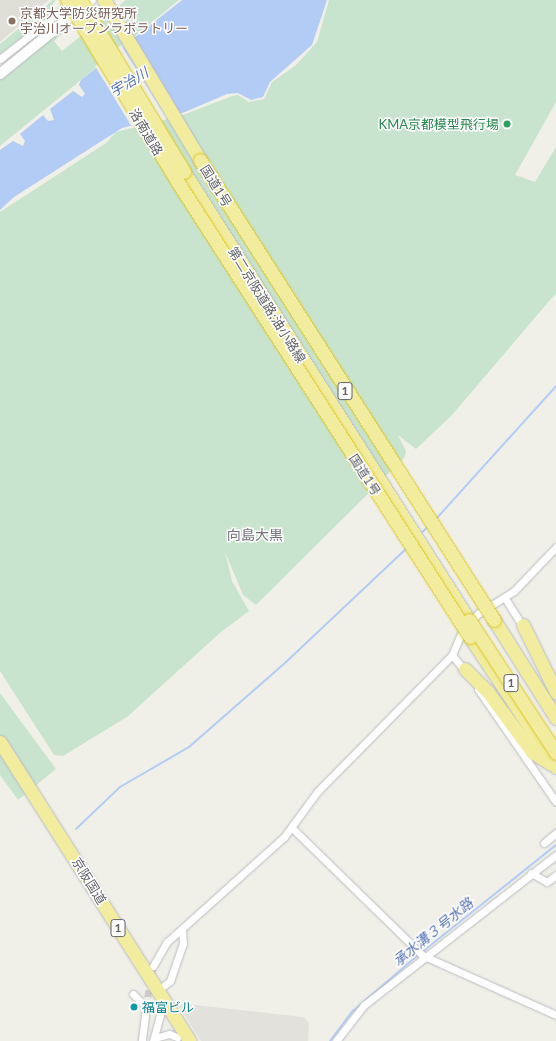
<!DOCTYPE html>
<meta charset="utf-8">
<style>
body{margin:0}
#map{position:relative;width:556px;height:1041px;overflow:hidden;background:#f0f0e9;font-family:Lato,"Noto Sans JP",sans-serif}
div>[style]{position:absolute}
.industrial>*{inset:0;background:#e2e1dc}
.education>*{inset:0;background:#dfdfd7}
.green>*{inset:0;background:#c8e4ce;transform-origin:0 0}
.water>*{inset:0;background:#b3ccf6}
.pier>*{inset:0;background:#f0f0e9}
.stream>*{height:2px;margin:-1px;padding:0 1px;transform-origin:1px;border-radius:1px;background:#b3ccf6}
.street-tunnel>*{height:7px;margin-top:-3.5px;transform-origin:0;background:repeating-linear-gradient(90deg,#ccccc8 0 7px,transparent 0 10.5px)}
.roads{filter:drop-shadow(0 0 1px #babbc0) drop-shadow(0 0 1px #babbc0)}
.street>*{height:7px;margin:-3.5px;padding:0 3.5px;transform-origin:3.5px;border-radius:3.5px;background:#fff}
.secondary>*{height:10px;margin:-5px;padding:0 5px;transform-origin:5px;border-radius:5px;background:#fff}
.highway>*{height:13px;margin:-6.5px;padding:0 6.5px;transform-origin:6.5px;border-radius:6.5px;background:#f1ec9e}
.bridges{filter:drop-shadow(0 0 1px #ddc61b) drop-shadow(0 0 1px #ddc61b)}
.highway-bridge>*{height:13px;margin:-6.5px;padding:0 6.5px;transform-origin:6.5px;border-radius:6.5px;background:#f1ec9e}
.dots>*{width:11px;height:11px;translate:-50% -50%;box-sizing:border-box;border:2px solid #fff;border-radius:50%}
span{translate:-50% -50%;white-space:nowrap;text-align:center;line-height:1.15;-webkit-text-stroke:3px #fff;paint-order:stroke}
.shield-label span{padding:1px 3px;background:#fff;border:1px solid;border-radius:3px;-webkit-text-stroke-width:0}
.shield-label{font-size:12px;color:#606167;font-weight:700}
.education-label{font-size:13px;color:#785e54}
.left{translate:0 -50%;text-align:left}
.leisure-label{font-size:13px;color:#27864d}
.right{translate:-100% -50%;text-align:right}
.street-label{font-size:13px;color:#606167}
.culture-label{font-size:13px;color:#0d838f}
.water-label{font-size:14px;color:#5773b7;font-style:italic}
.neighbourhood-label{font-size:14px;color:#717379}
</style>
<div id="map">
<div class="industrial">
<div style="clip-path:polygon(177px 1003px,304px 1017px,309px 1023px,308px 1041px,201px 1041px)"></div>
</div>
<div class="education">
<div style="clip-path:polygon(0 0,49px 0,0 42px)"></div>
</div>
<div class="green">
<div style="clip-path:polygon(53px 0,56px 0,50px 7px,55px 13px,0 54px,0 44px)"></div>
<div style="clip-path:polygon(126px 0,179px 0,0 146px,0 77px,63px 27px,66px 30px,54px 41px,62px 51px)"></div>
<div style="clip-path:polygon(329px 0,556px 0,556px 102px,515px 175px,535px 182px,556px 147px,556px 293px,452px 415px,416px 449px,398px 435px,406px 451px,405px 457px,256px 605px,243px 595px,225px 552px,232px 581px,249px 611px,221px 632px,127px 717px,63px 756px,54px 755px,0 671px,0 212px,106px 143px,116px 132px,183px 115px,232px 96px,238px 95px,249px 102px,264px 99px,272px 82px,296px 65px,317px 42px)"></div>
<div style="left:58px;top:16px;width:6px;height:74px;rotate:45deg"></div>
<div style="clip-path:polygon(0 693px,56px 769px,18px 800px,0 775px)"></div>
</div>
<div class="water">
<div style="clip-path:polygon(182px 0,327px 0,312px 45px,270px 82px,263px 97px,251px 100px,238px 93px,227px 94px,185px 112px,122px 128px,14px 197px,0 210px,0 150px,13px 141px,23px 146px,25px 141px,20px 134px,43px 115px,48px 121px,54px 120px,50px 109px,73px 91px,82px 97px,85px 94px,79px 85px,81px 80px)"></div>
</div>
<div class="pier">
<div style="clip-path:polygon(133px 35px,181px 115px,148px 124px,107px 57px,121px 45px,167px 118px,122px 44px)"></div>
<div style="clip-path:polygon(99px 64px,147px 124px,132px 127px,95px 66px)"></div>
</div>
<div class="stream">
<div style="left:436px;top:519px;width:179px;rotate:-47.9deg"></div>
<div style="left:420px;top:534px;width:12px;rotate:-42deg"></div>
<div style="left:76px;top:829px;width:61px;rotate:-43.7deg"></div>
<div style="left:120px;top:787px;width:80px;rotate:-30.1deg"></div>
<div style="left:189px;top:747px;width:129px;rotate:-41.2deg"></div>
<div style="left:286px;top:662px;width:168px;rotate:-43.3deg"></div>
<div style="left:422px;top:952px;width:171px;rotate:-38.6deg"></div>
<div style="left:330px;top:1041px;width:38px;rotate:-53deg"></div>
<div style="left:353px;top:1011px;width:87px;rotate:-40.8deg"></div>
</div>
<div class="street-tunnel">
<div style="left:146px;top:1007px;width:42px;rotate:-80.3deg"></div>
</div>
<div class="roads">
<div class="street">
<div style="left:0;top:59px;width:90px;rotate:-38.3deg"></div>
<div style="left:505px;top:598px;width:34px;rotate:58deg"></div>
<div style="left:452px;top:655px;width:22px;rotate:51deg"></div>
<div style="left:478px;top:689px;width:137px;rotate:55.4deg"></div>
<div style="left:292px;top:828px;width:182px;rotate:44.3deg"></div>
<div style="left:422px;top:955px;width:147px;rotate:24.1deg"></div>
<div style="left:544px;top:843px;width:16px;rotate:-40deg"></div>
<div style="left:531px;top:873px;width:18px;rotate:29deg"></div>
<div style="left:547px;top:882px;width:11px;rotate:-38deg"></div>
<div style="left:153px;top:966px;width:28px;rotate:-60deg"></div>
<div style="left:167px;top:942px;width:157px;rotate:-41.9deg"></div>
<div style="left:284px;top:837px;width:56px;rotate:-53.7deg"></div>
<div style="left:317px;top:792px;width:192px;rotate:-45.4deg"></div>
<div style="left:452px;top:655px;width:26px;rotate:-67deg"></div>
<div style="left:462px;top:631px;width:25px;rotate:-47deg"></div>
<div style="left:479px;top:613px;width:41px;rotate:-32.2deg"></div>
<div style="left:514px;top:591px;width:61px;rotate:-46.3deg"></div>
<div style="left:158px;top:990px;width:15px;rotate:-37deg"></div>
<div style="left:170px;top:981px;width:39px;rotate:-71deg"></div>
<div style="left:183px;top:944px;width:14px;rotate:-94deg"></div>
<div style="left:133px;top:994px;width:18px;rotate:45deg"></div>
<div style="left:146px;top:1007px;width:34px;rotate:97deg"></div>
<div style="left:155px;top:1038px;width:15px;rotate:-16deg"></div>
<div style="left:169px;top:1034px;width:9px;rotate:21deg"></div>
<div style="left:153px;top:1041px;width:31px;rotate:-75deg"></div>
<div style="left:336px;top:1041px;width:46px;rotate:-52.1deg"></div>
<div style="left:364px;top:1005px;width:244px;rotate:-38deg"></div>
</div>
<div class="secondary">
<div style="left:0;top:74px;width:117px;rotate:-39.1deg"></div>
</div>
<div class="highway">
<div style="left:104px;top:0;width:187px;rotate:59deg"></div>
<div style="left:184px;top:172px;width:524px;rotate:57.55deg"></div>
<div style="left:494px;top:620px;width:116px;rotate:57.7deg"></div>
<div style="left:523px;top:625px;width:75px;rotate:63.8deg"></div>
<div style="left:470px;top:637px;width:156px;rotate:56.5deg"></div>
<div style="left:465px;top:669px;width:33px;rotate:45deg"></div>
<div style="left:488px;top:692px;width:74px;rotate:53.7deg"></div>
<div style="left:532px;top:752px;width:22px;rotate:32deg"></div>
<div style="left:0;top:742px;width:354px;rotate:57.6deg"></div>
</div>
</div>
<div class="bridges">
<div class="highway-bridge">
<div style="left:67px;top:0;width:212px;rotate:58.7deg"></div>
<div style="left:177px;top:181px;width:542px;rotate:57.28deg"></div>
<div style="left:80px;top:0;width:201px;rotate:58.8deg"></div>
<div style="left:200px;top:160px;width:546px;rotate:57.42deg"></div>
<div style="left:469px;top:620px;width:159px;rotate:56.8deg"></div>
</div>
</div>
<div class="dots">
<div style="left:12px;top:21px;background:#8d6e63"></div>
<div style="left:507px;top:124px;background:#2e9e5b"></div>
<div style="left:134px;top:1007px;background:#0f9aa8"></div>
</div>
<div class="shield-label">
<span style="left:345px;top:391px">1</span>
<span style="left:511px;top:683px">1</span>
<span style="left:118px;top:928px">1</span>
</div>
<div class="education-label">
<span class="left" style="left:20px;top:21px">京都大学防災研究所<br>宇治川オープンラボラトリー</span>
</div>
<div class="leisure-label">
<span class="right" style="left:499px;top:124px">KMA京都模型飛行場</span>
</div>
<div class="street-label">
<span style="left:146px;top:132px;rotate:59deg">洛南道路</span>
<span style="left:216px;top:186px;rotate:58deg">国道1号</span>
<span style="left:267px;top:305px;rotate:58deg">第二京阪道路;油小路線</span>
<span style="left:365px;top:475px;rotate:57deg">国道1号</span>
<span style="left:89px;top:881px;rotate:58deg">京阪国道</span>
</div>
<div class="culture-label">
<span class="left" style="left:142px;top:1007px">福富ビル</span>
</div>
<div class="water-label">
<span style="left:129px;top:82px;rotate:-31deg">宇治川</span>
<span style="left:433px;top:932px;rotate:-39deg">承水溝３号水路</span>
</div>
<div class="neighbourhood-label">
<span style="left:255px;top:535px">向島大黒</span>
</div>
</div>
